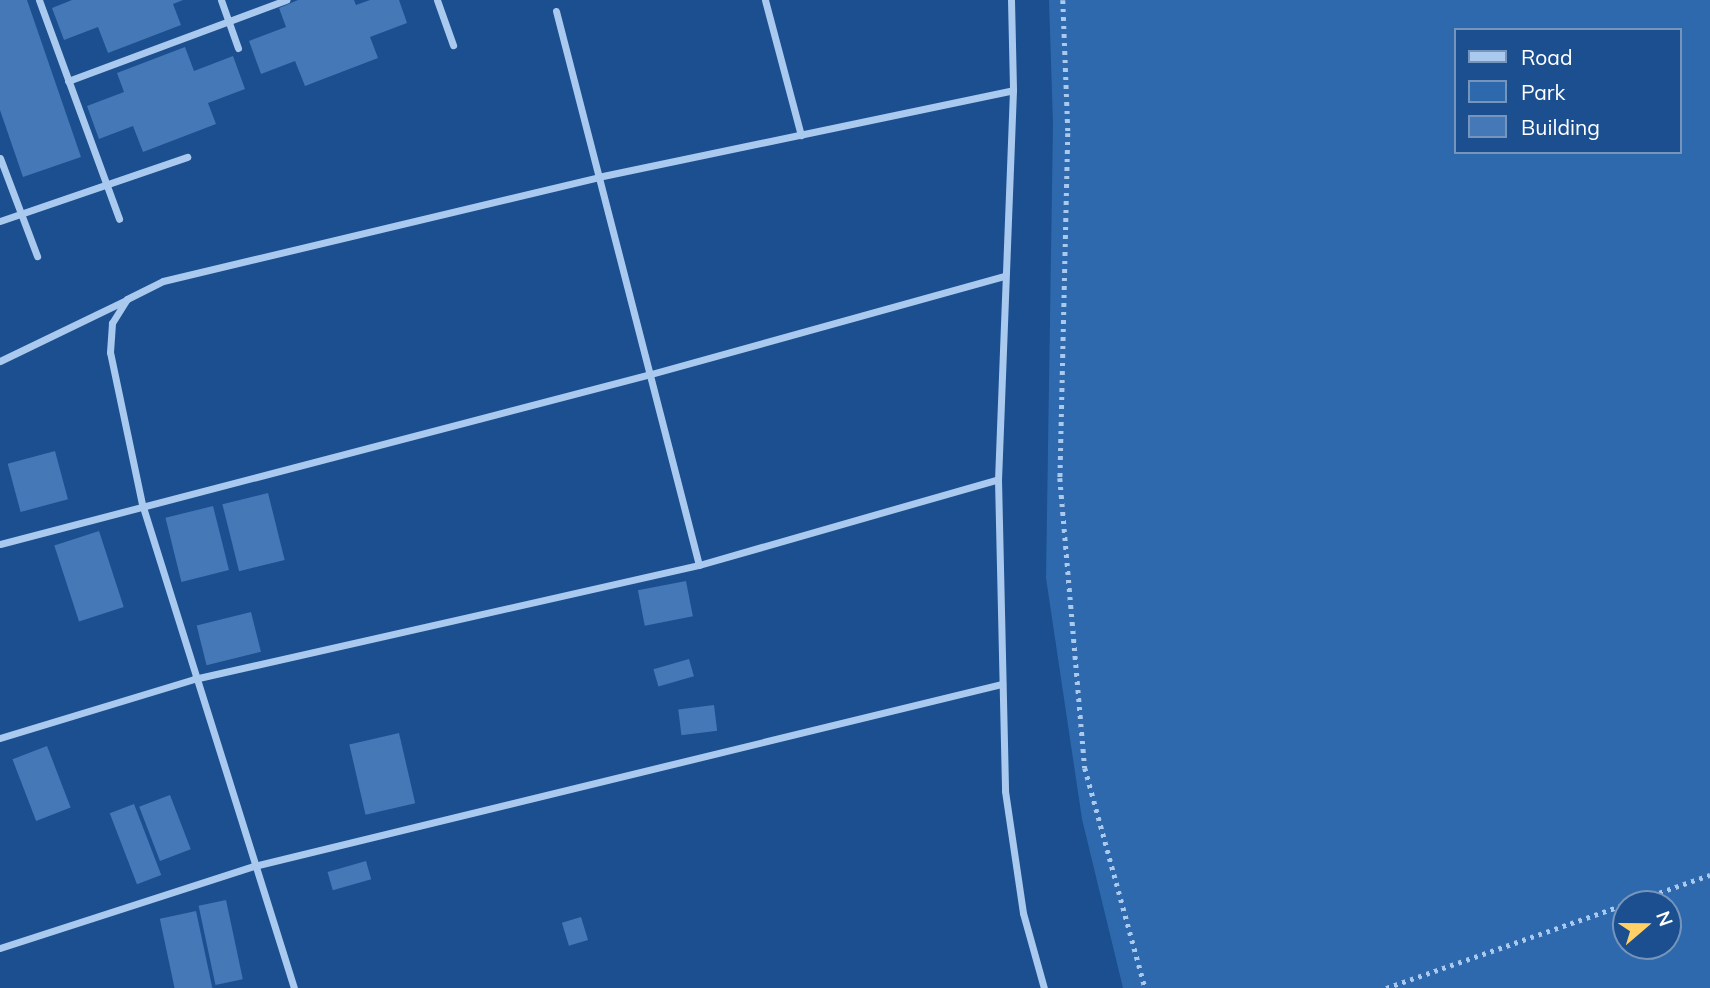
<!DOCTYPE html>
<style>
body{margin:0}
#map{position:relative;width:1710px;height:988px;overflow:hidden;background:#1b4f8f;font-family:Mulish,sans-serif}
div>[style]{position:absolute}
.green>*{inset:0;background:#2e69ad}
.building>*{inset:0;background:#4478b7;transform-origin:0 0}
.path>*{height:4.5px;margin-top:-2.25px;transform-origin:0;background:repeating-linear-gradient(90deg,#a9c9ee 0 3.5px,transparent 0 8.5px)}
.street>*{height:7px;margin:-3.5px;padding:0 3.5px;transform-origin:3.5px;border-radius:3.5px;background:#a9c9ee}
span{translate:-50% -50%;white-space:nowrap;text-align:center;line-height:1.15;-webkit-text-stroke:5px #1b4f8f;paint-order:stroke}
.legend{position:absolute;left:1454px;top:28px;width:228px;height:126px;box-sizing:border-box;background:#1b4f8f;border:2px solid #7695bc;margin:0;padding:9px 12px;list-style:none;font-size:21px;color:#fff}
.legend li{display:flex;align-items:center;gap:14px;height:35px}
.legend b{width:35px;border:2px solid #7695bc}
.north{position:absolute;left:1612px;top:890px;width:70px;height:70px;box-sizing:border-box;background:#1b4f8f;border:2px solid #7695bc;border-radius:50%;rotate:70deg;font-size:19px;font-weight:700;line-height:28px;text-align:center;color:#fff}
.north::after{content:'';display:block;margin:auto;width:24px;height:32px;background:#ffd166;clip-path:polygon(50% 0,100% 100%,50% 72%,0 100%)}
</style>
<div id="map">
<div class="green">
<div style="clip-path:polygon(evenodd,1049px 0,1710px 0,1710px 988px,1123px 988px,1082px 819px,1046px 578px,1053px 124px,1049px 0,1456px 30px,1680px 30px,1680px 152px,1456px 152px,1456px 30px,1049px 0,1626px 904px,1668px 904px,1668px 946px,1626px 946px,1626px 904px)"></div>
</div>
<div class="building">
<div style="clip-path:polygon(0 0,27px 0,81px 157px,23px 177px,0 110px)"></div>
<div style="clip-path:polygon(72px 0,183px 0,173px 4px,181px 25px,108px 53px,98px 27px,64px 40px,52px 8px)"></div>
<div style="clip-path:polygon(298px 0,354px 0,356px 5px,370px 0,399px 0,407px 23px,370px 37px,378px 58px,305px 86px,295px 61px,261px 74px,249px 41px,286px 27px,279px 8px)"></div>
<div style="clip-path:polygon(185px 47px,194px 71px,233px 56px,245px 89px,208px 103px,216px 124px,143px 152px,133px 126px,99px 139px,87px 106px,124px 92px,117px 73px)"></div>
<div style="left:55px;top:451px;width:50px;height:49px;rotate:75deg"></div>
<div style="left:268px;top:493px;width:69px;height:47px;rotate:76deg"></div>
<div style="left:213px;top:506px;width:66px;height:49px;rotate:76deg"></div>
<div style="left:99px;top:531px;width:80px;height:47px;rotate:72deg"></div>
<div style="left:686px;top:581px;width:36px;height:49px;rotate:79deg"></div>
<div style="left:251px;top:612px;width:41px;height:56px;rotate:76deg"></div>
<div style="left:689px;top:659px;width:18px;height:37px;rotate:74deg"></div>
<div style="left:714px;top:705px;width:26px;height:36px;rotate:83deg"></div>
<div style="left:399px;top:733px;width:72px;height:51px;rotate:77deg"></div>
<div style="left:47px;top:746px;width:66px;height:37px;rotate:69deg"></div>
<div style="left:170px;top:795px;width:58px;height:33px;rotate:69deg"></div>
<div style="left:134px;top:804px;width:76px;height:26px;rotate:69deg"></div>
<div style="left:366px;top:861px;width:19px;height:40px;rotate:74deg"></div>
<div style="left:226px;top:900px;width:81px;height:28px;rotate:78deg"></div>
<div style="left:196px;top:911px;width:79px;height:37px;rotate:78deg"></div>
<div style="left:581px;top:917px;width:24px;height:20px;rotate:73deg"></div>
</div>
<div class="path">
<div style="left:1063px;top:0;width:133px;rotate:87.8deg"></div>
<div style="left:1068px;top:133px;width:345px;rotate:91.3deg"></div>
<div style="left:1060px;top:478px;width:291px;rotate:85.1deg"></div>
<div style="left:1085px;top:768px;width:228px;rotate:74.7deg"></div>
<div style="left:1627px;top:904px;width:88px;rotate:-19.3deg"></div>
<div style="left:1386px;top:988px;width:254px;rotate:-19.3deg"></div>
</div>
<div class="street">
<div style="left:39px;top:0;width:233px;rotate:69.9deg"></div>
<div style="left:221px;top:0;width:51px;rotate:70.5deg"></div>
<div style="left:437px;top:0;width:48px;rotate:70.4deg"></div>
<div style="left:765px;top:0;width:140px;rotate:75.1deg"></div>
<div style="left:1011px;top:0;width:90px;rotate:88.7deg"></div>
<div style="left:1013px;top:90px;width:389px;rotate:92.2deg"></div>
<div style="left:998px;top:479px;width:312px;rotate:88.7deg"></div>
<div style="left:1005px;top:791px;width:123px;rotate:81.6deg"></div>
<div style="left:1023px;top:913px;width:78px;rotate:74.4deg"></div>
<div style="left:556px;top:11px;width:572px;rotate:75.53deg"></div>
<div style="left:68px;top:81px;width:233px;rotate:-20.4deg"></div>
<div style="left:0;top:158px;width:105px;rotate:69.3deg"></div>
<div style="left:0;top:221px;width:198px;rotate:-18.9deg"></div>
<div style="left:0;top:361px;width:140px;rotate:-25.8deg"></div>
<div style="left:0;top:544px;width:673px;rotate:-14.64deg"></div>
<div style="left:651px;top:374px;width:366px;rotate:-15.5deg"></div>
<div style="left:0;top:738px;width:203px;rotate:-16.9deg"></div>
<div style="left:194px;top:679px;width:518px;rotate:-12.72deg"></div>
<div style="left:699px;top:565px;width:311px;rotate:-16deg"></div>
<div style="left:0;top:948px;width:267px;rotate:-17.9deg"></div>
<div style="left:254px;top:866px;width:770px;rotate:-13.68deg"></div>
<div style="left:294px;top:988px;width:507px;rotate:-107.43deg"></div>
<div style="left:142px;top:504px;width:155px;rotate:-101.9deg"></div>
<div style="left:110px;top:352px;width:29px;rotate:-86deg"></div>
<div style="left:112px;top:323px;width:28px;rotate:-58deg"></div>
<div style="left:127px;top:299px;width:40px;rotate:-26.6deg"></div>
<div style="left:163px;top:281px;width:447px;rotate:-13.4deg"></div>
<div style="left:598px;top:177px;width:424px;rotate:-11.8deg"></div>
</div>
<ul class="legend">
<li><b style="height:9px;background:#a9c9ee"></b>Road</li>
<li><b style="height:19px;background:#2e69ad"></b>Park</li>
<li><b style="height:19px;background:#4478b7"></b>Building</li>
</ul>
<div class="north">N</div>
</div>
